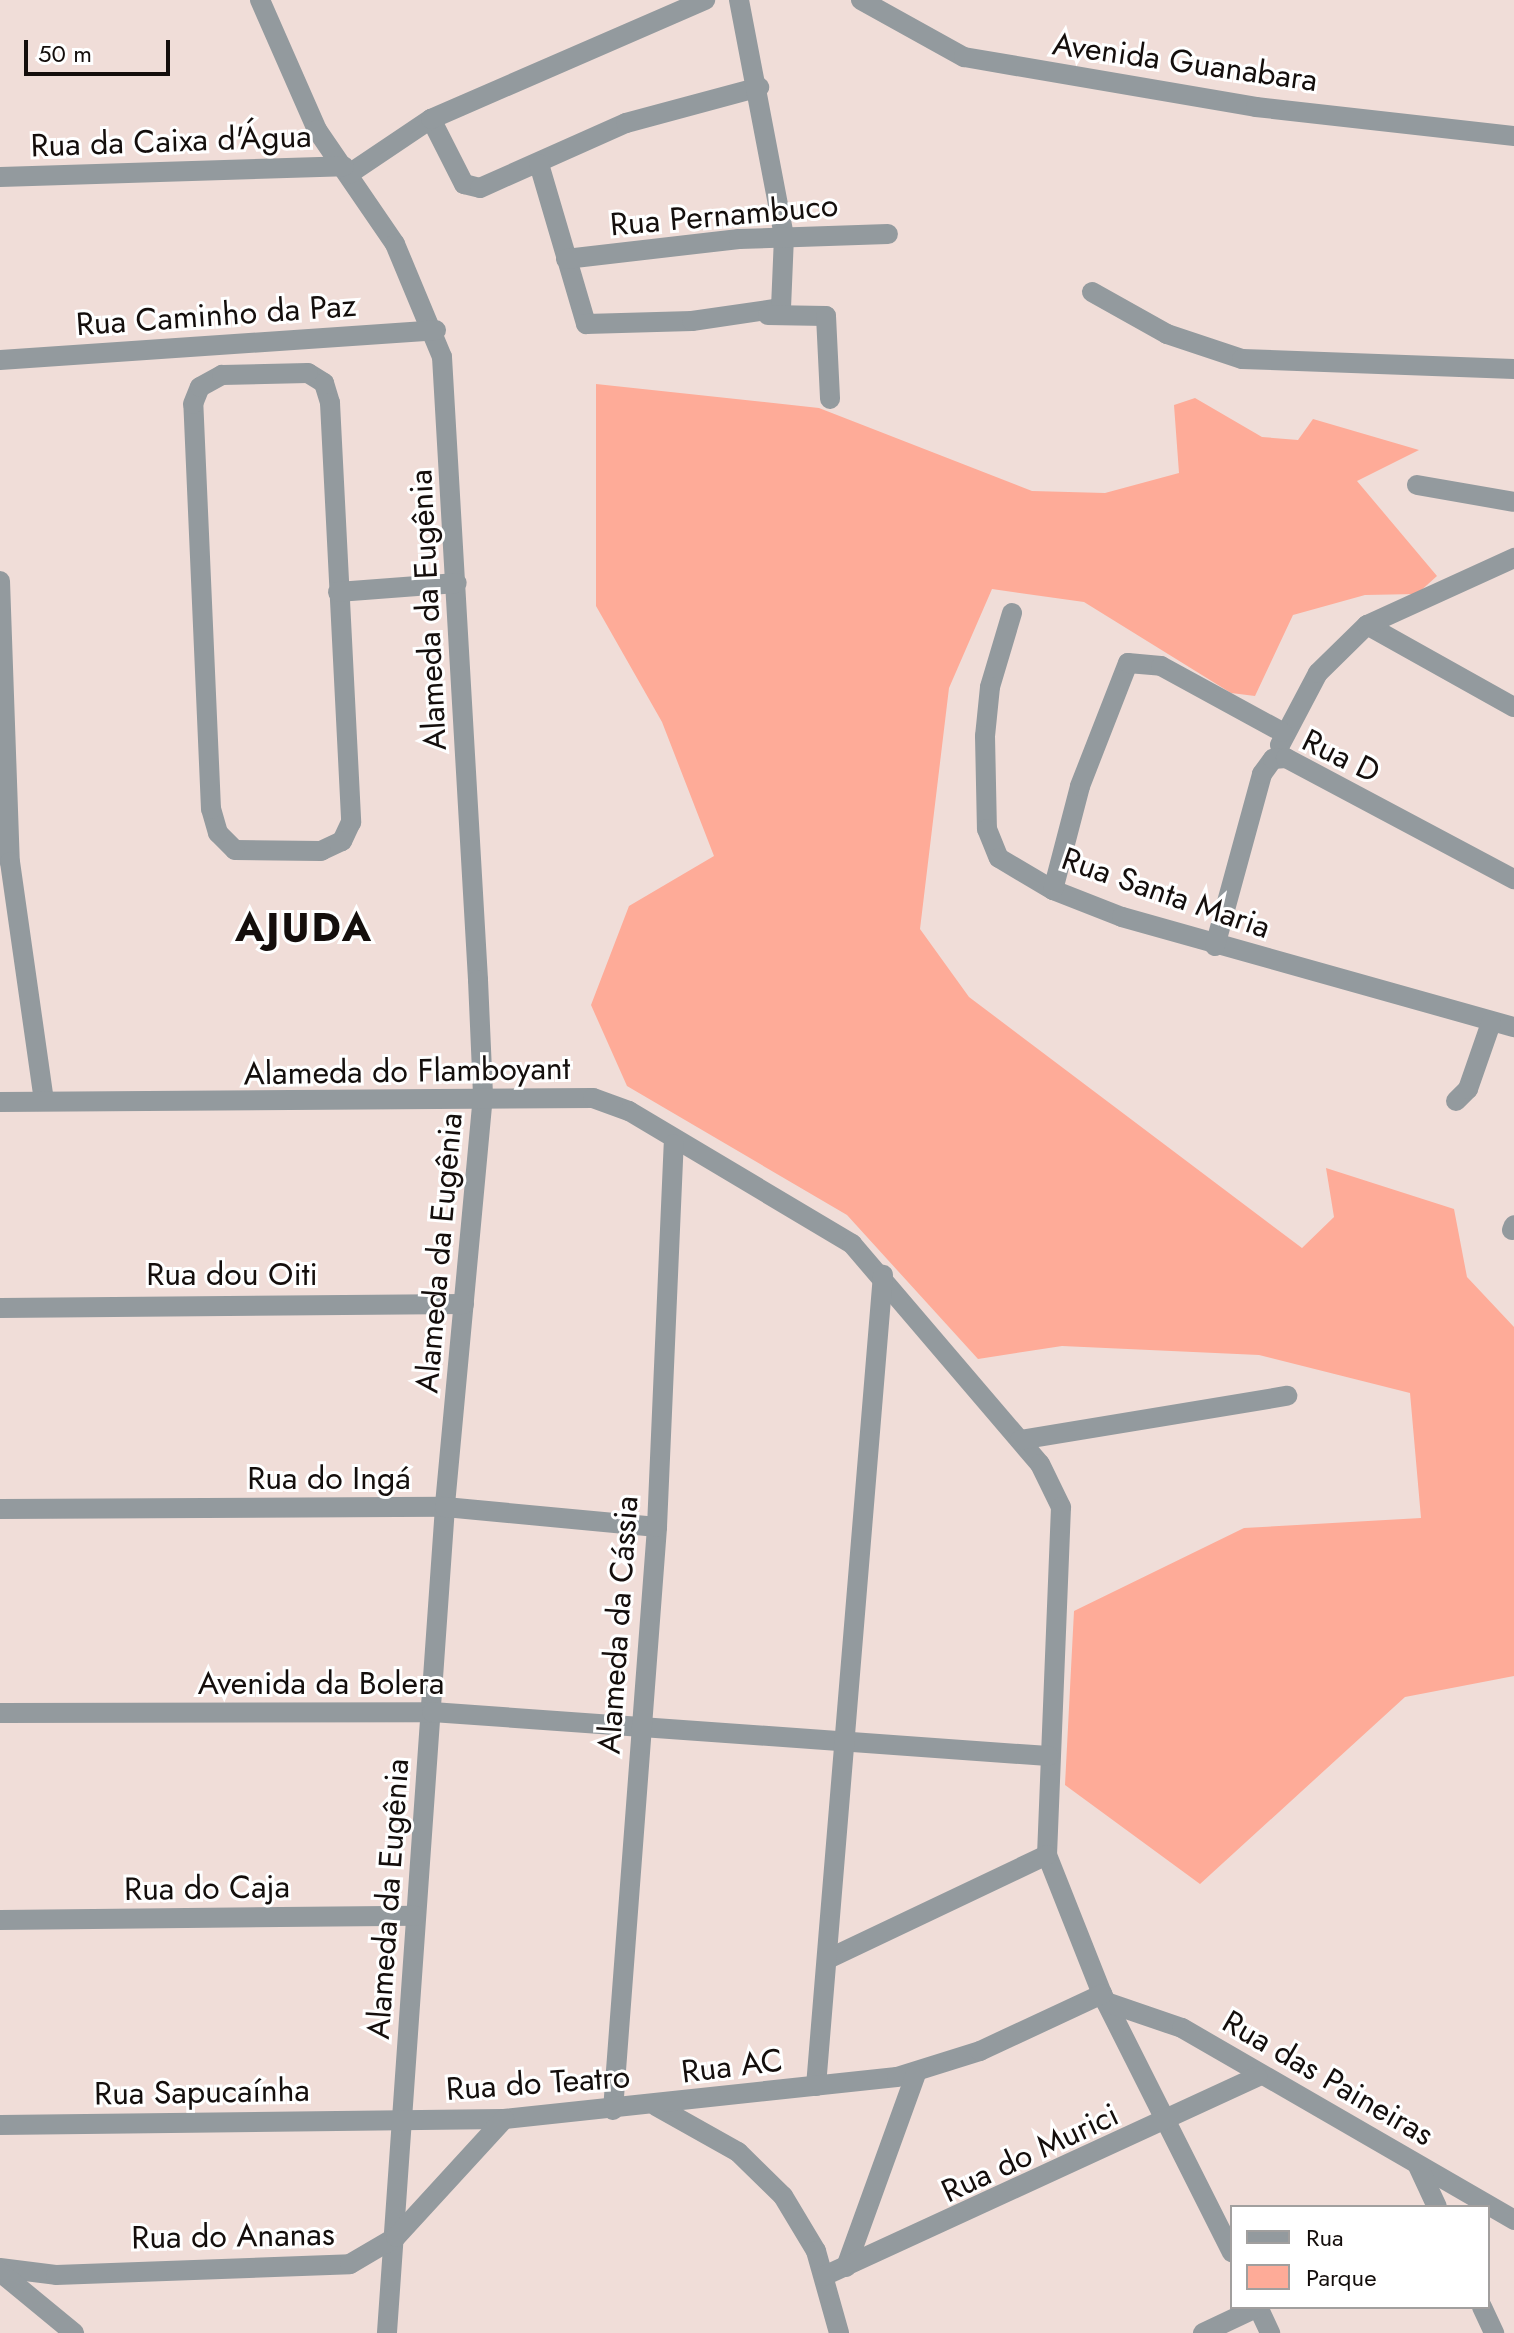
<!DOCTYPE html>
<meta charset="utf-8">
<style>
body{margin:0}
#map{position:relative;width:1514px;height:2333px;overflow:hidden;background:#f0ddd8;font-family:Jost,sans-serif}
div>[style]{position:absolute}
.green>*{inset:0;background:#feab98}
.minor>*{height:20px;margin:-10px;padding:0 10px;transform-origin:10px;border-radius:10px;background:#939a9e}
span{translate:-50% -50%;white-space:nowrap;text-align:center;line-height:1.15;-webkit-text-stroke:6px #fff;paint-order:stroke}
.street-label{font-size:32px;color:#140e0c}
.district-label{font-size:40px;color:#140e0c;font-weight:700;letter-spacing:2px}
.legend{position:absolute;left:1230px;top:2205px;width:260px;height:104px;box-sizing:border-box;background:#fff;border:2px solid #a19f9e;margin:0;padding:10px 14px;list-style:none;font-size:24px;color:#140e0c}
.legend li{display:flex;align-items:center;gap:16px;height:40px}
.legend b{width:40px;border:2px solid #a19f9e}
.scale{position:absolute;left:24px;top:40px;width:146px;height:36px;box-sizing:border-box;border:4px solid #140e0c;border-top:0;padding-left:10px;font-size:24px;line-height:28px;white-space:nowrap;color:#140e0c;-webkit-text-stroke:6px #fff;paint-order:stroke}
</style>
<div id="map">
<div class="green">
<div style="clip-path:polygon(596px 384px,819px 408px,1032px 491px,1105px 493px,1179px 473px,1174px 405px,1195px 398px,1262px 437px,1298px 440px,1313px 419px,1419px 450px,1357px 481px,1437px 576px,1417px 594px,1365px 595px,1293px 615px,1255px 696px,1231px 693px,1084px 602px,992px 589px,949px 688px,920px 929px,969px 997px,1302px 1248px,1334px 1217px,1326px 1168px,1454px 1209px,1467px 1277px,1514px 1327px,1514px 1676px,1405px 1697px,1200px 1884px,1065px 1785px,1074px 1611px,1244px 1528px,1421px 1518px,1410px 1393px,1259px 1355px,1062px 1346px,978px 1359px,847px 1215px,627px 1086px,591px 1005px,629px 906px,714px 856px,662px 722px,596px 606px)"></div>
</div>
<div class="minor">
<div style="left:260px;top:0;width:142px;rotate:66.3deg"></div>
<div style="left:317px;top:130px;width:138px;rotate:55.6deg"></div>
<div style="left:395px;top:244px;width:122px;rotate:67.4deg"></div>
<div style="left:442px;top:357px;width:624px;rotate:86.69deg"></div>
<div style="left:478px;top:980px;width:115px;rotate:87.5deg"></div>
<div style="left:483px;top:1095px;width:414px;rotate:95.3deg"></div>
<div style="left:445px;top:1507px;width:828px;rotate:94.02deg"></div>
<div style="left:861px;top:0;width:118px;rotate:29deg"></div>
<div style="left:964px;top:57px;width:296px;rotate:9.7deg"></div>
<div style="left:1256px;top:107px;width:260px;rotate:6.4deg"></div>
<div style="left:431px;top:119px;width:73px;rotate:63.1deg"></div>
<div style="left:464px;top:184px;width:16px;rotate:14deg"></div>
<div style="left:480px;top:188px;width:160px;rotate:-24deg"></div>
<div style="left:626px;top:123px;width:138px;rotate:-15.1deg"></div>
<div style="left:539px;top:164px;width:167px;rotate:73.6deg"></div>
<div style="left:586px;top:324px;width:106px;rotate:-1.6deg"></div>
<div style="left:692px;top:321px;width:90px;rotate:-8.3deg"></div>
<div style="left:781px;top:308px;width:72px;rotate:-87.6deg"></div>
<div style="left:784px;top:236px;width:240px;rotate:-100.8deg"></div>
<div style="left:349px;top:174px;width:99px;rotate:-33.9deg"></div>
<div style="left:431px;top:119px;width:299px;rotate:-23.5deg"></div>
<div style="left:0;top:177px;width:344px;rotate:-1.8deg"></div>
<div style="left:566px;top:259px;width:174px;rotate:-6.6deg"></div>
<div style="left:739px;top:239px;width:149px;rotate:-1.9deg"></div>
<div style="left:1092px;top:292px;width:86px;rotate:29.2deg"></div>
<div style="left:1167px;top:334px;width:79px;rotate:18.4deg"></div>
<div style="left:1242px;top:359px;width:272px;rotate:2.1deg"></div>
<div style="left:768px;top:315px;width:58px;rotate:1deg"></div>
<div style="left:826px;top:316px;width:83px;rotate:87.2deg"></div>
<div style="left:0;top:360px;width:437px;rotate:-3.9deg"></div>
<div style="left:308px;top:373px;width:19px;rotate:32deg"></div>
<div style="left:324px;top:383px;width:21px;rotate:73deg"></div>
<div style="left:330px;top:403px;width:420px;rotate:87.1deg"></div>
<div style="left:351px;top:822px;width:21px;rotate:115deg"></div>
<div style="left:342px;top:841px;width:23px;rotate:155deg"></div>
<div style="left:321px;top:851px;width:86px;rotate:-179.3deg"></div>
<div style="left:235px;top:850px;width:24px;rotate:-135deg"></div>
<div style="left:218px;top:833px;width:25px;rotate:-106deg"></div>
<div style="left:211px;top:809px;width:405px;rotate:-92.5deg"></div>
<div style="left:193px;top:404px;width:18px;rotate:-68deg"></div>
<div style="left:200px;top:387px;width:25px;rotate:-29deg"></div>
<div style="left:222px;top:375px;width:86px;rotate:-1.3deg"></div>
<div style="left:1417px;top:485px;width:98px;rotate:9.9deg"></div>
<div style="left:0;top:581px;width:281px;rotate:88deg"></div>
<div style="left:10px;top:862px;width:241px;rotate:81.9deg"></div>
<div style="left:338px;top:592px;width:119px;rotate:-4.3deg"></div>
<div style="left:1012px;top:613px;width:77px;rotate:106.6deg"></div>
<div style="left:990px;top:687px;width:49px;rotate:95.8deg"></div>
<div style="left:985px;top:736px;width:93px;rotate:88.8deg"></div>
<div style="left:987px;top:829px;width:31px;rotate:68deg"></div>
<div style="left:999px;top:858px;width:63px;rotate:30.7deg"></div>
<div style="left:1053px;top:890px;width:74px;rotate:21.4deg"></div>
<div style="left:1122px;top:917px;width:407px;rotate:15.7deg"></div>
<div style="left:1367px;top:625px;width:168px;rotate:29.2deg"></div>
<div style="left:1280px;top:745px;width:81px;rotate:-62.2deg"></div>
<div style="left:1318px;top:673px;width:69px;rotate:-44.4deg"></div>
<div style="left:1367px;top:625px;width:162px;rotate:-24.5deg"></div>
<div style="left:1053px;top:890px;width:107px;rotate:-75.4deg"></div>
<div style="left:1080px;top:786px;width:132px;rotate:-68.7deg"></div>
<div style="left:1128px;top:663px;width:33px;rotate:5deg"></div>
<div style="left:1161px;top:666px;width:138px;rotate:28.6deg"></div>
<div style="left:1215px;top:946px;width:178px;rotate:-74.7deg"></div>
<div style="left:1262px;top:774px;width:19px;rotate:-54deg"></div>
<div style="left:1273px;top:759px;width:13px;rotate:-4deg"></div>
<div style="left:1286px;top:758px;width:258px;rotate:28deg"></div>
<div style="left:1456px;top:1101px;width:17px;rotate:-45deg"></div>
<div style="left:1468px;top:1089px;width:70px;rotate:-70.8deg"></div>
<div style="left:0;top:1102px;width:593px;rotate:-0.39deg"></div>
<div style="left:593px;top:1098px;width:38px;rotate:20deg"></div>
<div style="left:629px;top:1111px;width:260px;rotate:30.8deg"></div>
<div style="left:852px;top:1244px;width:289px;rotate:49.5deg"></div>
<div style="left:1040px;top:1464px;width:48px;rotate:64deg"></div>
<div style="left:1061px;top:1507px;width:348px;rotate:92.3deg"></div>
<div style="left:1047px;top:1855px;width:149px;rotate:68.4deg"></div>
<div style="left:1102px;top:1994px;width:289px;rotate:63.3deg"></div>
<div style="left:1512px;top:1230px;width:5px;rotate:-68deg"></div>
<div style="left:0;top:1308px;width:464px;rotate:-0.5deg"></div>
<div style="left:1020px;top:1440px;width:271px;rotate:-9.4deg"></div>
<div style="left:0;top:1509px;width:445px;rotate:-0.3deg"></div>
<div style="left:445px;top:1507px;width:213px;rotate:5.4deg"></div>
<div style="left:0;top:1713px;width:432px;rotate:-0.1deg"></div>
<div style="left:432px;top:1712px;width:618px;rotate:4.09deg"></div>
<div style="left:0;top:1920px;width:415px;rotate:-0.6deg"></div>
<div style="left:830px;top:1958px;width:240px;rotate:-25.4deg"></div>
<div style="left:1106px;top:2002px;width:80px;rotate:18.9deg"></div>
<div style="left:1182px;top:2028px;width:384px;rotate:30deg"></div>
<div style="left:816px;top:2086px;width:814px;rotate:-85.28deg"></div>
<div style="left:656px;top:2106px;width:94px;rotate:29.3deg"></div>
<div style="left:738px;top:2152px;width:63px;rotate:44.4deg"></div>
<div style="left:783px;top:2196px;width:64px;rotate:59deg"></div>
<div style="left:816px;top:2251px;width:85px;rotate:74.3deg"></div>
<div style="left:613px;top:2110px;width:585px;rotate:-85.68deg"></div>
<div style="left:657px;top:1527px;width:383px;rotate:-87.5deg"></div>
<div style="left:0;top:2125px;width:504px;rotate:-0.68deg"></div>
<div style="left:504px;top:2119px;width:395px;rotate:-6.1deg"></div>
<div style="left:897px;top:2077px;width:87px;rotate:-17.4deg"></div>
<div style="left:980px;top:2051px;width:135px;rotate:-25deg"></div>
<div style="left:1418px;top:2166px;width:45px;rotate:65.1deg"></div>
<div style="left:846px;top:2267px;width:205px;rotate:-70.1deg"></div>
<div style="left:0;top:2268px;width:56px;rotate:7.1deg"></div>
<div style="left:56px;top:2275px;width:294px;rotate:-2.1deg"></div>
<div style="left:350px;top:2264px;width:53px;rotate:-30.4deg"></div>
<div style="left:396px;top:2237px;width:160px;rotate:-47.5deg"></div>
<div style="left:0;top:2272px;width:96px;rotate:39.5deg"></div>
<div style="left:824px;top:2276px;width:477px;rotate:-24.7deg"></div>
<div style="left:1258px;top:2307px;width:29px;rotate:65deg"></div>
<div style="left:1482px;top:2307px;width:29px;rotate:65deg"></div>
<div style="left:1203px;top:2333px;width:61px;rotate:-25.3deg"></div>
</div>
<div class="street-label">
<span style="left:1185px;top:62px;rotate:8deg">Avenida Guanabara</span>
<span style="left:171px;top:141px;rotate:-2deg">Rua da Caixa d'Água</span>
<span style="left:724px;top:215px;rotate:-5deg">Rua Pernambuco</span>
<span style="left:216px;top:315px;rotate:-4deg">Rua Caminho da Paz</span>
<span style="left:428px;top:610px;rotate:-93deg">Alameda da Eugênia</span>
<span style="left:1341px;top:756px;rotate:26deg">Rua D</span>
<span style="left:1166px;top:893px;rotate:19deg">Rua Santa Maria</span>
<span style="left:407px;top:1071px;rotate:-1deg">Alameda do Flamboyant</span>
<span style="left:439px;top:1253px;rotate:-85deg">Alameda da Eugênia</span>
<span style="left:232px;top:1274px">Rua dou Oiti</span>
<span style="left:329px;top:1478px">Rua do Ingá</span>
<span style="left:618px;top:1625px;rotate:-86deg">Alameda da Cássia</span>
<span style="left:321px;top:1683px">Avenida da Bolera</span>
<span style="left:207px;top:1888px;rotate:-1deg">Rua do Caja</span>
<span style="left:388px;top:1899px;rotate:-86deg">Alameda da Eugênia</span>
<span style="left:732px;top:2066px;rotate:-7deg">Rua AC</span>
<span style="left:1328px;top:2078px;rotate:30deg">Rua das Paineiras</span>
<span style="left:538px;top:2083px;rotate:-4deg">Rua do Teatro</span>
<span style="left:202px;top:2092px;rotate:-1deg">Rua Sapucaínha</span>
<span style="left:1030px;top:2153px;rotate:-25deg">Rua do Murici</span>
<span style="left:233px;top:2236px;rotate:-1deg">Rua do Ananas</span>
</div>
<div class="district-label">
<span style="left:304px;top:927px">AJUDA</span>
</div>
<ul class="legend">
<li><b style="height:10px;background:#939a9e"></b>Rua</li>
<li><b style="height:22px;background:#feab98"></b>Parque</li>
</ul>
<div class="scale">50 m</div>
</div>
